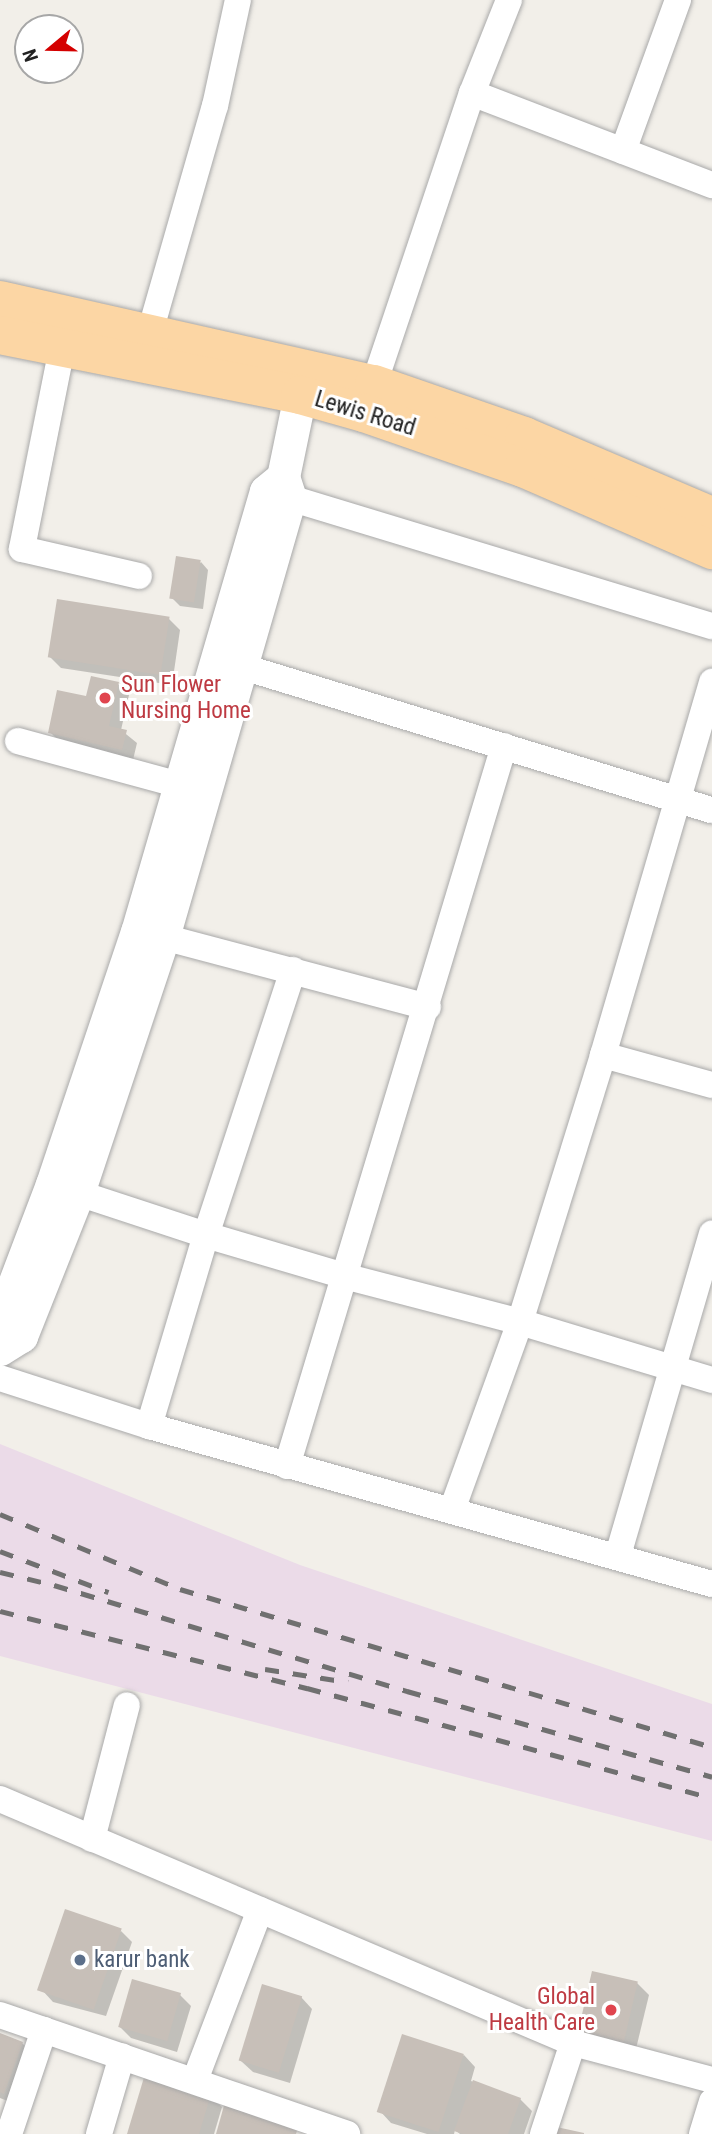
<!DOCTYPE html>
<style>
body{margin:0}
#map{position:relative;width:712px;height:2134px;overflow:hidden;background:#f2efe9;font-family:"Roboto Condensed",sans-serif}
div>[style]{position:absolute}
.industrial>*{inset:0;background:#ebdbe8}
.shadow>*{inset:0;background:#0003}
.building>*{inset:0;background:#c7bfb8;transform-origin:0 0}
.roads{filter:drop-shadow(0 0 2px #a9a9a9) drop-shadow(0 0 2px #a9a9a9)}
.minor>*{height:26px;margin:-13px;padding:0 13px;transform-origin:13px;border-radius:13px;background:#fff}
.tertiary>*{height:33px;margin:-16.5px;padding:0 16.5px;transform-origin:16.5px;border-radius:16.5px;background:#fff}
.primary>*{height:38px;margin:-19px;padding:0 19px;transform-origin:19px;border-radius:19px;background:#fcd6a4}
.rail>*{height:5px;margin-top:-2.5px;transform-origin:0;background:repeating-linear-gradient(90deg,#707070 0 14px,transparent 0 28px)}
.dots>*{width:19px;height:19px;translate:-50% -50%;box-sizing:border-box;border:4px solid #fff;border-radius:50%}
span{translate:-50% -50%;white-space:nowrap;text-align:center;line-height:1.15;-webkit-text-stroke:6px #fff;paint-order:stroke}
.street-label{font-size:23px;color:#222}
.health-label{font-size:23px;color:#be3a42}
.left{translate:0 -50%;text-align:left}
.right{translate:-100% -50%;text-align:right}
.service-label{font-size:23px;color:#4e5e75}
.north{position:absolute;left:14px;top:14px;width:70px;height:70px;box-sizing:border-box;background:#fff;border:2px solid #a7a7a7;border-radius:50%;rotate:251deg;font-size:19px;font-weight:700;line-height:28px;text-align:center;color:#222}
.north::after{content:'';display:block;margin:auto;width:24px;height:32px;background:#d40000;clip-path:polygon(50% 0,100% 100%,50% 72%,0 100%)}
</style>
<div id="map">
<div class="industrial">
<div style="clip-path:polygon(0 1444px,300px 1565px,712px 1704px,712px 1841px,0 1656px)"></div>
</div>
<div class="shadow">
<div style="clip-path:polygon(201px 562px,208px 570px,203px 609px,180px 606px,172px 598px)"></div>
<div style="clip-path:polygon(169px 619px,180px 630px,172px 685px,61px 668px,49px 656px)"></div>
<div style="clip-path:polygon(118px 684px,129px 695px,121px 730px,137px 743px,133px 760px,61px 743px,50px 732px,88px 698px)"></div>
<div style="clip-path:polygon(121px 1931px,132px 1942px,106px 2016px,53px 2002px,42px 1990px)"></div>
<div style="clip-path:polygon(637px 1983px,649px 1995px,634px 2057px,590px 2047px)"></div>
<div style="clip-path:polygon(180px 1995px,191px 2006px,177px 2052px,131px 2038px,120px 2027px)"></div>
<div style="clip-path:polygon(301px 1997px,312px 2009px,290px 2083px,253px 2072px,241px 2061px)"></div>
<div style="clip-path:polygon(0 2035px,22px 2043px,34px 2055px,15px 2104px,0 2098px)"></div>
<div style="clip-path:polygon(464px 2055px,475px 2067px,471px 2081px,520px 2099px,532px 2111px,524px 2134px,460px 2134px,455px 2130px,454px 2134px,427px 2134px,391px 2123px,380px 2111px)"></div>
<div style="clip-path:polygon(210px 2096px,222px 2107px,214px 2134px,129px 2134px)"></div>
</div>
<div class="building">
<div style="left:176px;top:556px;width:25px;height:43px;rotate:9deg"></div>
<div style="left:57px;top:599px;width:114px;height:59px;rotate:9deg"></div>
<div style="clip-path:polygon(91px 676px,119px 682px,109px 726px,127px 730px,122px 750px,48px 733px,57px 690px,86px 696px)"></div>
<div style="left:65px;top:1909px;width:60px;height:86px;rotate:19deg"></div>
<div style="left:592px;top:1971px;width:47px;height:67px;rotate:13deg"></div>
<div style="left:132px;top:1979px;width:51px;height:50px;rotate:16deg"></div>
<div style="left:262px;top:1984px;width:42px;height:80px;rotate:17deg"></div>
<div style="clip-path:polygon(0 2033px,23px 2042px,4px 2094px,0 2092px)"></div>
<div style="left:402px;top:2034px;width:65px;height:82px;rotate:18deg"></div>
<div style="clip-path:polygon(145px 2074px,211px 2094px,199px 2134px,127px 2134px)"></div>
<div style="clip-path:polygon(473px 2080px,521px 2098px,508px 2134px,463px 2134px,454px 2131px)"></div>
<div style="clip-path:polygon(225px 2102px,299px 2124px,296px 2134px,216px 2134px)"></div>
<div style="clip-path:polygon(552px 2126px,584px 2133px,584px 2134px,550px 2134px)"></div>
</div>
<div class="roads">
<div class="minor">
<div style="left:472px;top:93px;width:257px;rotate:21deg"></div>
<div style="left:623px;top:151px;width:161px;rotate:-70deg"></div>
<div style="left:150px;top:332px;width:235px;rotate:-74deg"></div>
<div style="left:215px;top:106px;width:108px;rotate:-77.8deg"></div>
<div style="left:62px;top:348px;width:205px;rotate:101.3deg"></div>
<div style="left:22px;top:549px;width:120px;rotate:13deg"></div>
<div style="left:374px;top:384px;width:307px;rotate:-71.4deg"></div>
<div style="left:472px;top:93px;width:100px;rotate:-68.3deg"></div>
<div style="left:290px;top:498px;width:441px;rotate:16.9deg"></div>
<div style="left:240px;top:666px;width:493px;rotate:17deg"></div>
<div style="left:18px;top:741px;width:168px;rotate:15.2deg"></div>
<div style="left:163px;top:937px;width:274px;rotate:14.8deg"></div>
<div style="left:603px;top:1055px;width:113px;rotate:15.4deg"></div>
<div style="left:78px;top:1193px;width:135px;rotate:18.2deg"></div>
<div style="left:206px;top:1235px;width:144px;rotate:16.5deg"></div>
<div style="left:344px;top:1276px;width:182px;rotate:14.6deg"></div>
<div style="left:520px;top:1322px;width:201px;rotate:16.8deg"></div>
<div style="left:0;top:1378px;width:157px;rotate:17.9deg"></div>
<div style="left:149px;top:1426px;width:585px;rotate:15.68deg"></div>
<div style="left:149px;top:1426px;width:199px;rotate:-73.4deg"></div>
<div style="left:206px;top:1235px;width:279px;rotate:-71.8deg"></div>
<div style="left:287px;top:1466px;width:752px;rotate:-73.23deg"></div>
<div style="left:452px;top:1510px;width:200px;rotate:-70.1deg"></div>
<div style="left:520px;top:1322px;width:280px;rotate:-72.7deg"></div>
<div style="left:603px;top:1055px;width:389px;rotate:-73.7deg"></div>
<div style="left:618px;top:1555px;width:335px;rotate:-73.7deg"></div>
<div style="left:0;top:1799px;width:623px;rotate:23.07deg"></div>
<div style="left:573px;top:2043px;width:144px;rotate:14.9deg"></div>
<div style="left:92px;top:1839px;width:138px;rotate:-75.4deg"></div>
<div style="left:0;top:2015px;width:367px;rotate:18.9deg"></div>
<div style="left:195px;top:2080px;width:182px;rotate:-69.1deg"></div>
<div style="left:9px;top:2134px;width:110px;rotate:-71.4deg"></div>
<div style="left:99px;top:2134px;width:81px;rotate:-73.6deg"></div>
<div style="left:543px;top:2134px;width:96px;rotate:-71.8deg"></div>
<div style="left:702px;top:2134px;width:34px;rotate:-73deg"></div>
</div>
<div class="tertiary">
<div style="left:0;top:1321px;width:147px;rotate:-69.2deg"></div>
<div style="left:52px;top:1184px;width:266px;rotate:-71.4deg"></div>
<div style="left:137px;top:932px;width:459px;rotate:-73.7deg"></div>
<div style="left:266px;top:491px;width:22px;rotate:-39deg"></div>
<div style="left:0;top:1349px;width:25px;rotate:-32deg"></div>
<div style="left:21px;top:1336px;width:154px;rotate:-68.3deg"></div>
<div style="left:78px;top:1193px;width:270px;rotate:-71.6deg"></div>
<div style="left:163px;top:937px;width:457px;rotate:-73.9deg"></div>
<div style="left:290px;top:498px;width:22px;rotate:-108deg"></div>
<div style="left:283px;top:477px;width:84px;rotate:-78.3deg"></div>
</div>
<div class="primary">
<div style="left:0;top:300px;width:383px;rotate:12.7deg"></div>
<div style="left:374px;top:384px;width:159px;rotate:19.1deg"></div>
<div style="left:524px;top:436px;width:204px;rotate:23.1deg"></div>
<div style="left:0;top:335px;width:306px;rotate:11.3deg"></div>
<div style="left:300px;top:395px;width:66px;rotate:15.7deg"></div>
<div style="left:364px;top:413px;width:168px;rotate:19.1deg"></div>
<div style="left:523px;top:468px;width:206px;rotate:23.5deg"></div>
</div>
</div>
<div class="rail">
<div style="left:0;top:1514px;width:195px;rotate:22.6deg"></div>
<div style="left:180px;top:1589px;width:555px;rotate:16.54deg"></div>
<div style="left:0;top:1551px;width:116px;rotate:20.8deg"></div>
<div style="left:0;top:1572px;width:56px;rotate:13.5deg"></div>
<div style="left:54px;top:1585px;width:369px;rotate:16.7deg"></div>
<div style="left:407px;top:1691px;width:317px;rotate:15.7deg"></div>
<div style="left:0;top:1611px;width:317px;rotate:14.1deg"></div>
<div style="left:307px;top:1688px;width:420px;rotate:15.2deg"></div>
<div style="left:265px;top:1669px;width:84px;rotate:8.9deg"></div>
</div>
<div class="dots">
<div style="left:105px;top:698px;background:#e0444e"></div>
<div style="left:80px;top:1960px;background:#5c6f8a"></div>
<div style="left:611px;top:2010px;background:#e0444e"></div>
</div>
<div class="street-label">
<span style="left:365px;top:414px;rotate:17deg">Lewis Road</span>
</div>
<div class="health-label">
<span class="left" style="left:121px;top:698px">Sun Flower<br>Nursing Home</span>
<span class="right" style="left:595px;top:2010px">Global<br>Health Care</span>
</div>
<div class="service-label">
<span class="left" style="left:94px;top:1960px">karur bank</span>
</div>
<div class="north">N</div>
</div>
